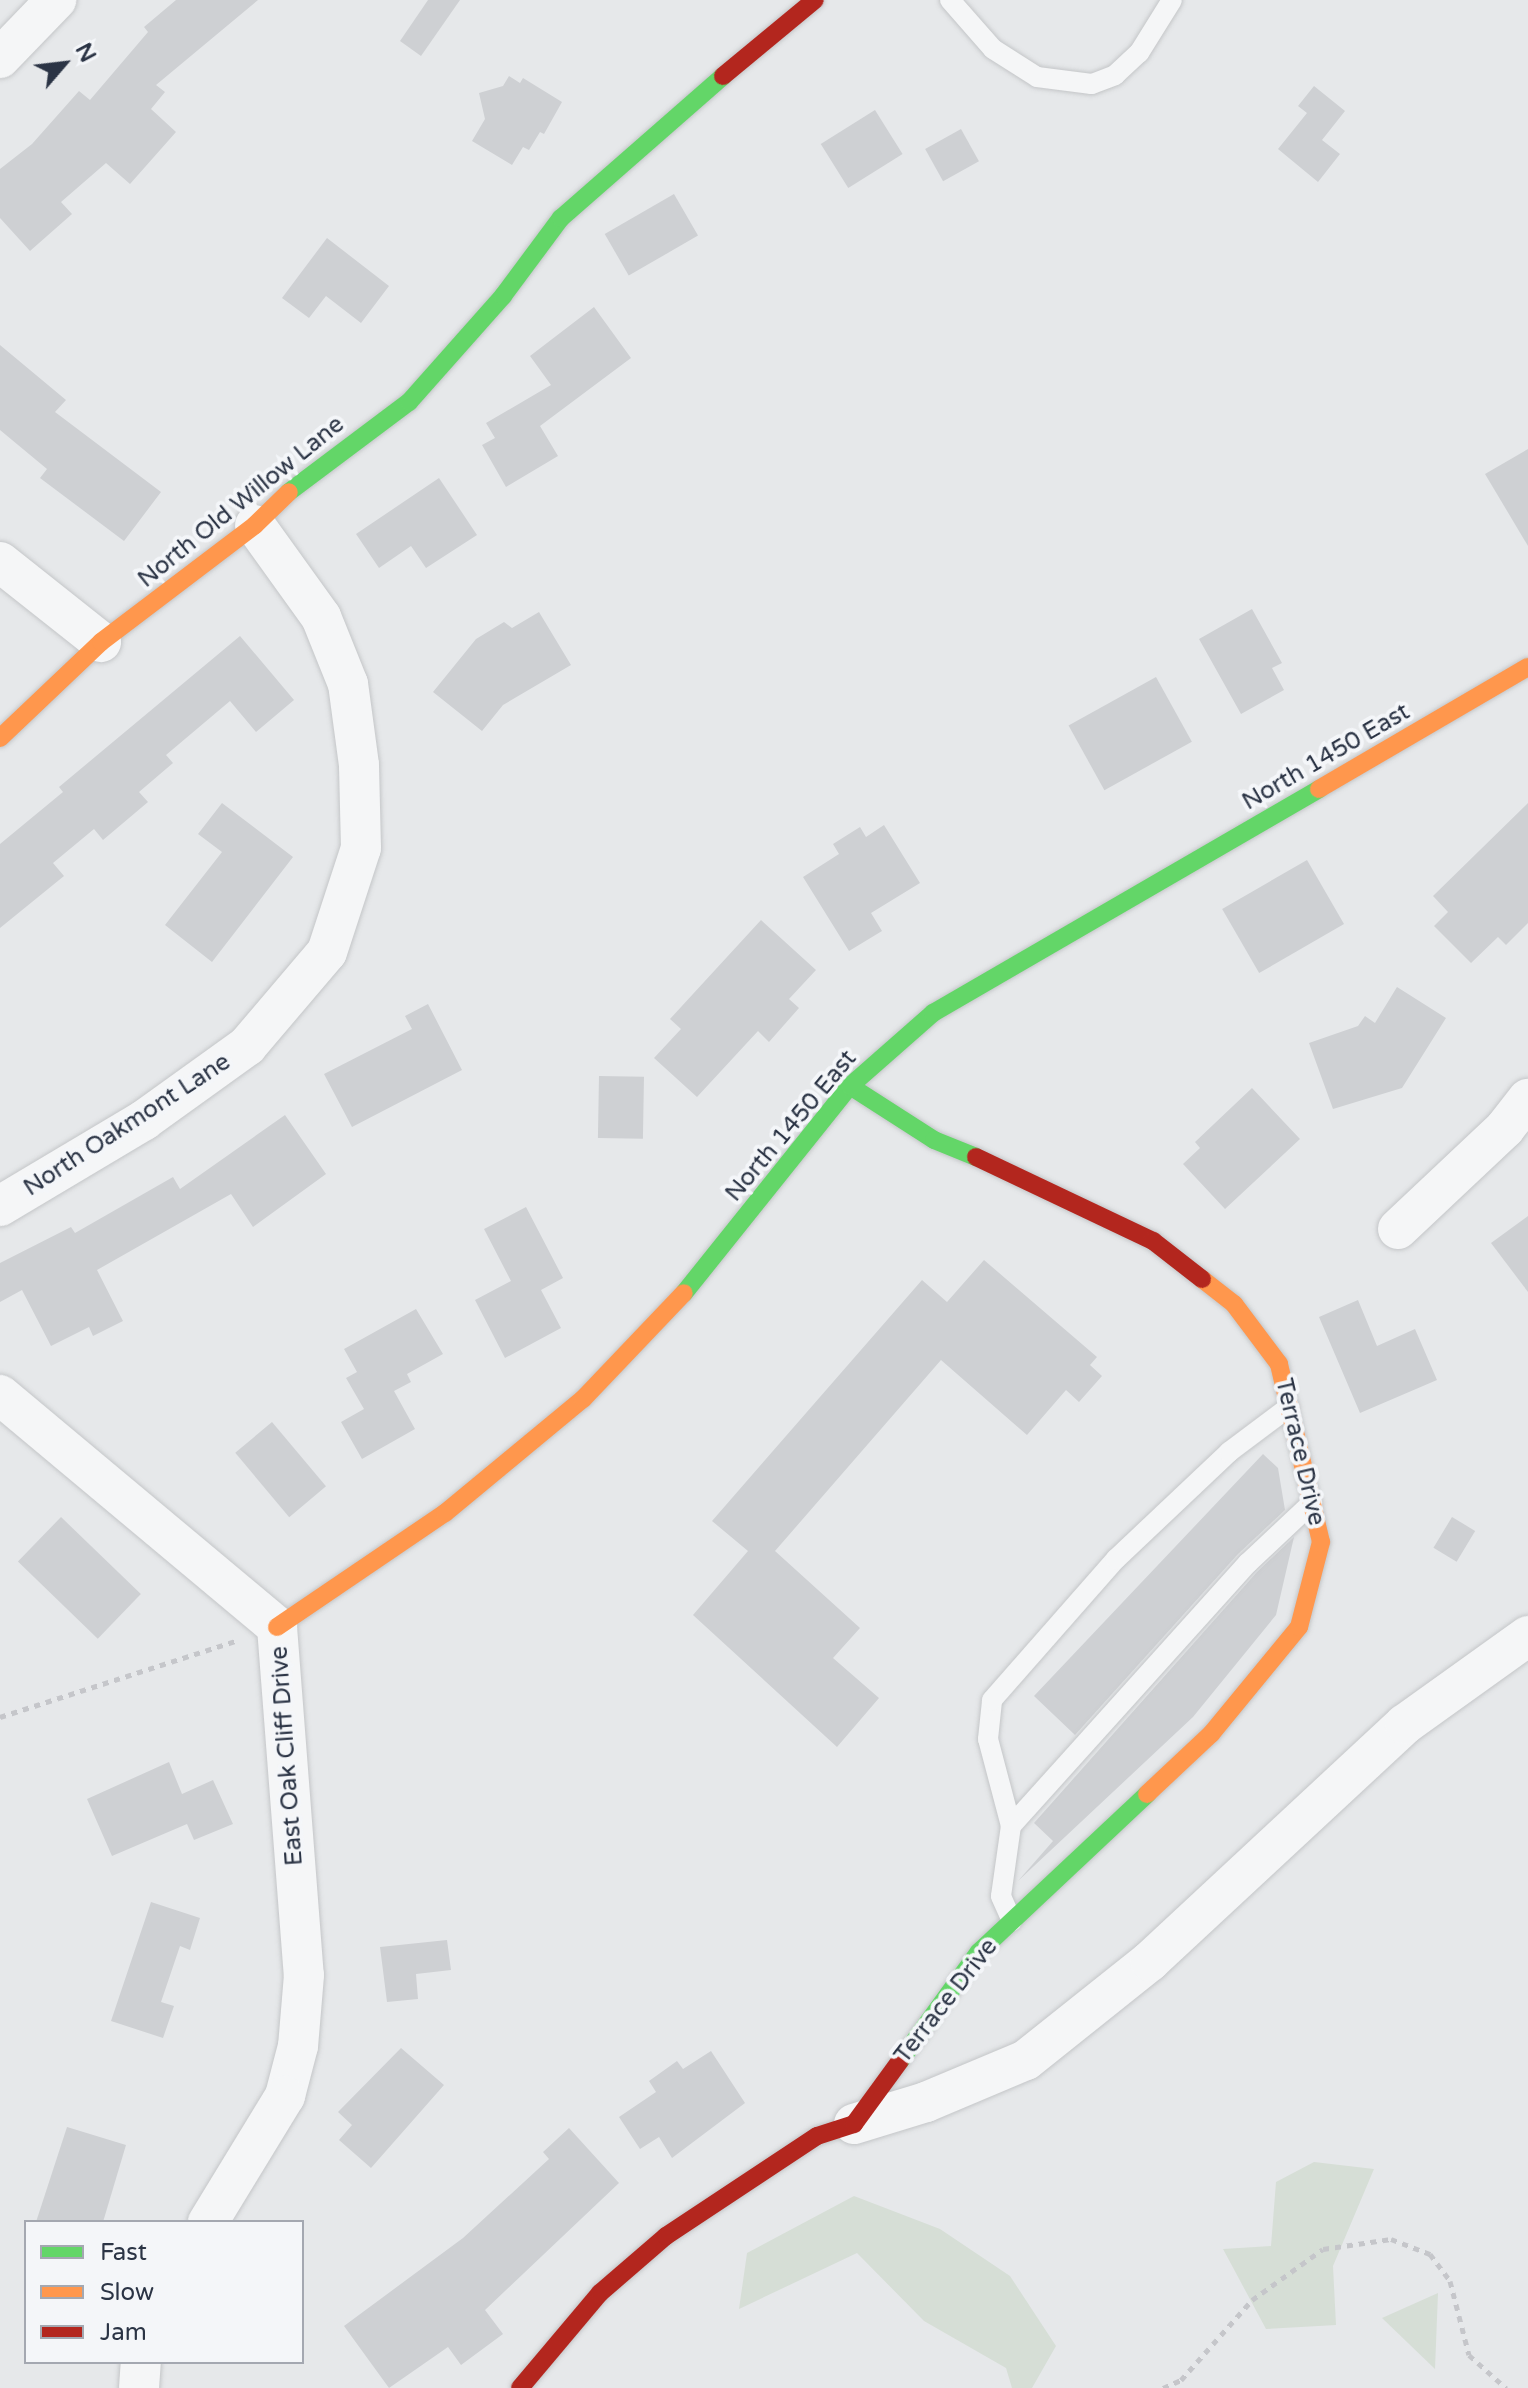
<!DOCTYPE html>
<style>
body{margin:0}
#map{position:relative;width:1528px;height:2388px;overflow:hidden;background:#e6e8ea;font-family:"Varela Round",sans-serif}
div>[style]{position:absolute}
.green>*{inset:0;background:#d6ded6}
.building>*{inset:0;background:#ced0d3;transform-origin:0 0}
.path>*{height:5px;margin-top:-2.5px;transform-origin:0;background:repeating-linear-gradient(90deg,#c5c6ca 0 6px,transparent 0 12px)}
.roads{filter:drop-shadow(0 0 2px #c4c6c8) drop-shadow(0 0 2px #c4c6c8)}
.lane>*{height:20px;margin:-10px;padding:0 10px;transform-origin:10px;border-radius:10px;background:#f5f6f7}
.street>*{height:40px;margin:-20px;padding:0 20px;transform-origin:20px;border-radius:20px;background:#f5f6f7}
.fast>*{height:18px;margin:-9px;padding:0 9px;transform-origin:9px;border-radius:9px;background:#63d668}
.slow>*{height:18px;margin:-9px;padding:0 9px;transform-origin:9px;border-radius:9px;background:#ff974d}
.jam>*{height:18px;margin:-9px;padding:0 9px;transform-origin:9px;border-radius:9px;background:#b3261e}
span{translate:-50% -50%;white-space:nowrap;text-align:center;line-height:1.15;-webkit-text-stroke:8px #f4f6f9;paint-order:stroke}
.street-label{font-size:24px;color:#2b3445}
.legend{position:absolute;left:24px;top:2220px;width:280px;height:144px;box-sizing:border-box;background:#f4f6f9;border:2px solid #a4a8b1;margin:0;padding:10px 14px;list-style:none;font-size:24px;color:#2b3445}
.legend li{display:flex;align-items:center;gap:16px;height:40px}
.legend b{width:40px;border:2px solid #a4a8b1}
.north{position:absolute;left:24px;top:24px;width:80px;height:80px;-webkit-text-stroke:6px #f4f6f9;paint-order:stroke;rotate:62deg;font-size:22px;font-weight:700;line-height:32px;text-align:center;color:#2b3445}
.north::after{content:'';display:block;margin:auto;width:28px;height:36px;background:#2b3445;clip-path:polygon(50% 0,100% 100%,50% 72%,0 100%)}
</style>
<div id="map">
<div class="green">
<div style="clip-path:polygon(1314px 2162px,1374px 2169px,1333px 2266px,1336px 2325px,1266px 2329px,1223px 2249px,1271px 2246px,1276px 2182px)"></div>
<div style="clip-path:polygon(854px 2196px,940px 2229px,1010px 2276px,1056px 2346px,1032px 2388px,1012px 2388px,1006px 2368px,924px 2321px,857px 2253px,739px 2309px,747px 2253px)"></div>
<div style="clip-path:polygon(1438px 2293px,1435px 2369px,1382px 2318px)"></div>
</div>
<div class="building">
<div style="clip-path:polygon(176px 0,258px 0,156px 85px,165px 92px,151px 109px,176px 132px,130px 184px,106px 163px,61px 202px,72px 214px,30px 251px,0 218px,0 169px,32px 144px,79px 91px,90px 100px,148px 32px,144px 27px)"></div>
<div style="clip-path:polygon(428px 0,460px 0,421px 56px,400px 41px)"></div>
<div style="clip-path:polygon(509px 76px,520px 83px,523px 78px,562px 102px,544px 134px,540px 132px,529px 150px,523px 147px,512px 165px,472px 141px,485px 119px,479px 93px,503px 86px)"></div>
<div style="clip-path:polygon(1314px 86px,1345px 111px,1322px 140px,1340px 154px,1318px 182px,1278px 149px,1307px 113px,1298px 106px)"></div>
<div style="left:875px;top:110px;width:52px;height:64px;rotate:58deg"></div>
<div style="left:961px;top:129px;width:37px;height:41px;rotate:61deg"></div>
<div style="left:674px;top:194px;width:48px;height:80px;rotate:60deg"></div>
<div style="clip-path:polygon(327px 238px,389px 286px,361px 323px,326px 296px,309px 318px,282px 298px)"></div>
<div style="clip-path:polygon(594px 307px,631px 358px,540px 426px,558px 456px,506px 487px,482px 445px,495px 438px,486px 423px,551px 385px,530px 356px)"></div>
<div style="clip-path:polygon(0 345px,66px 400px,55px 412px,161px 492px,124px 541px,40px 478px,47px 469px,0 430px)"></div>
<div style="clip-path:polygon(1528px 449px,1528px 546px,1485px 474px)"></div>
<div style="clip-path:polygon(439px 478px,477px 535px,426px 568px,411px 546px,379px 568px,356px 534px)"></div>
<div style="clip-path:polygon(1252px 609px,1282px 663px,1272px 668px,1284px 690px,1241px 714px,1199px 639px)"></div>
<div style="clip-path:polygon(539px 612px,571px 665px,503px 705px,482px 731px,433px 692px,476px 639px,504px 622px,512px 628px)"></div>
<div style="clip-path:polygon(240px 636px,294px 700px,256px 732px,230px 701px,166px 755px,173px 763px,139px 792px,148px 802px,103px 840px,94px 829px,53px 863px,64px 876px,0 928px,0 844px,63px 792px,59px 787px)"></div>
<div style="left:1156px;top:677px;width:74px;height:100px;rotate:61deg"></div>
<div style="clip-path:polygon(222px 803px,293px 857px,212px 962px,165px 925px,222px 852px,198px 834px)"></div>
<div style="clip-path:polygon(1528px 803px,1528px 923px,1506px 945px,1498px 937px,1471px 963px,1434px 926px,1448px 912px,1433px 896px)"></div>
<div style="clip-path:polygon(884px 825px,920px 883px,871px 913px,882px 931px,849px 951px,803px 877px,839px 854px,833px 844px,860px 827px,866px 837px)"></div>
<div style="left:1307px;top:860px;width:74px;height:98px;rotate:60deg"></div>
<div style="clip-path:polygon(761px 920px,816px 970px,789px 999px,799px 1008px,769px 1042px,758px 1031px,697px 1097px,654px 1058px,681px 1029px,670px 1019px)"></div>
<div style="clip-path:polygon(1397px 987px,1446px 1018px,1402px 1088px,1333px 1109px,1309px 1043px,1358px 1026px,1365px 1016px,1375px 1023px)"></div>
<div style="clip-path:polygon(428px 1004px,462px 1070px,352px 1127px,324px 1074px,412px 1029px,405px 1016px)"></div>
<div style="left:599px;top:1076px;width:45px;height:62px;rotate:1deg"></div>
<div style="clip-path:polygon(1252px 1088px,1300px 1139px,1225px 1209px,1183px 1164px,1200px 1148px,1195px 1142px)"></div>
<div style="clip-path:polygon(285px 1115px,326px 1174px,253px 1227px,231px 1194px,97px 1270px,123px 1321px,93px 1336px,89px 1327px,51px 1346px,22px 1290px,0 1302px,0 1263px,71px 1227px,75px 1233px,173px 1177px,180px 1189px)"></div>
<div style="clip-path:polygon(526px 1207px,563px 1278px,541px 1290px,561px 1328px,505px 1358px,475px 1300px,511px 1281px,484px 1229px)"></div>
<div style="clip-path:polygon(1528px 1216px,1528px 1292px,1491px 1243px)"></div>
<div style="clip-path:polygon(984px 1260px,1097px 1357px,1090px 1365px,1102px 1376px,1079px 1402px,1066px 1390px,1027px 1435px,941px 1360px,775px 1551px,860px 1628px,833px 1658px,879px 1698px,837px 1747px,693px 1615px,748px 1551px,712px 1521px,922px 1280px,947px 1302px)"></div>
<div style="clip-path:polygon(1358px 1300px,1377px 1346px,1415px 1329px,1437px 1380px,1360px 1413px,1319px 1317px)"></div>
<div style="clip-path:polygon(416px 1309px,443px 1354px,407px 1374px,411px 1382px,394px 1391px,415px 1429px,362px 1459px,341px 1422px,364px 1409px,346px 1378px,357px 1372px,344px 1349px)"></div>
<div style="left:272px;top:1422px;width:84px;height:48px;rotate:50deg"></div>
<div style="clip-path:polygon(1263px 1454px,1278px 1468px,1285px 1510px,1238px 1554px,1075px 1735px,1034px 1696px)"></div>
<div style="left:61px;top:1517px;width:111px;height:62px;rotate:44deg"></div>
<div style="left:1452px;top:1517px;width:27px;height:36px;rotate:31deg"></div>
<div style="clip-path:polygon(1294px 1537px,1276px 1615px,1193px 1717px,1018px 1881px,1053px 1841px,1034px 1823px,1257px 1572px)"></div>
<div style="clip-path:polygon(169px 1762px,182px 1794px,213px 1780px,233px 1824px,194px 1840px,187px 1824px,112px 1856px,87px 1799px)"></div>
<div style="clip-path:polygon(151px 1902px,200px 1918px,190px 1950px,180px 1946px,161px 2002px,174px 2006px,163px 2038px,111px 2021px)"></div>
<div style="clip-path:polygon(447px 1940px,451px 1970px,416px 1974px,418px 1999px,387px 2002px,380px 1947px)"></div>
<div style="clip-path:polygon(401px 2048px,444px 2085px,371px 2168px,339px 2140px,352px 2125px,338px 2112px)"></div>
<div style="clip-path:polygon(711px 2051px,745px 2103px,672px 2158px,659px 2137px,640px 2149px,619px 2117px,656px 2092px,649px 2081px,677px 2061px,683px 2069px)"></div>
<div style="clip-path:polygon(67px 2127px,126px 2145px,103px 2222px,36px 2222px)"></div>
<div style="clip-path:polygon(569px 2128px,619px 2183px,485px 2310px,503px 2334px,461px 2365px,448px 2347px,389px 2388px,344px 2326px,463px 2238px,549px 2159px,543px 2152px)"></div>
</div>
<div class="path">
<div style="left:0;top:1717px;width:251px;rotate:-17.9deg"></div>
<div style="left:1163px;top:2388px;width:20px;rotate:-24deg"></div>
<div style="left:1181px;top:2380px;width:107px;rotate:-48.4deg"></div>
<div style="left:1252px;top:2300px;width:87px;rotate:-35.7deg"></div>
<div style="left:1323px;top:2249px;width:69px;rotate:-8.4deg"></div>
<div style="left:1391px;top:2239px;width:42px;rotate:21deg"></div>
<div style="left:1430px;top:2254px;width:34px;rotate:53deg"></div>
<div style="left:1450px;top:2281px;width:76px;rotate:75.6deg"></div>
<div style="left:1469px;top:2355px;width:50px;rotate:41.7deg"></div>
</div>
<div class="roads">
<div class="lane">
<div style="left:950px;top:0;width:65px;rotate:48.7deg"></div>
<div style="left:993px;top:49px;width:52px;rotate:32.5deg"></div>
<div style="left:1037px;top:77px;width:55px;rotate:7.3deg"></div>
<div style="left:1092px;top:84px;width:25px;rotate:-21deg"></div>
<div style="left:1115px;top:75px;width:33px;rotate:-43deg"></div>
<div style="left:1139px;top:53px;width:62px;rotate:-58.1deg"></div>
<div style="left:1011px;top:1826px;width:354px;rotate:-48deg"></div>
<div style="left:1248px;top:1563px;width:88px;rotate:-43.2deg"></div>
<div style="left:1012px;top:1921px;width:27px;rotate:-114deg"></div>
<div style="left:1001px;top:1896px;width:71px;rotate:-81.9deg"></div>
<div style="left:1011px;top:1826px;width:90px;rotate:-104.8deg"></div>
<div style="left:988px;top:1739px;width:39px;rotate:-84deg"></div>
<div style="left:992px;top:1700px;width:188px;rotate:-48.7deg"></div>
<div style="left:1116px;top:1559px;width:156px;rotate:-43.4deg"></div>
<div style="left:1229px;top:1452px;width:75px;rotate:-36.9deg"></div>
</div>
<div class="street">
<div style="left:0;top:58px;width:81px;rotate:-46deg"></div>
<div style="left:0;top:562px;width:129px;rotate:38.4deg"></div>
<div style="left:0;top:1206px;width:168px;rotate:-30.8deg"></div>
<div style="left:144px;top:1120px;width:127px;rotate:-35.7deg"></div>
<div style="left:247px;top:1046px;width:123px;rotate:-49.6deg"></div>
<div style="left:327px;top:952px;width:109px;rotate:-71.9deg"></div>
<div style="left:361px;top:848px;width:83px;rotate:-91.4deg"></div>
<div style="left:359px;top:765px;width:82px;rotate:-97.7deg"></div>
<div style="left:348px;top:684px;width:72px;rotate:-111.9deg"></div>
<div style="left:321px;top:617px;width:113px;rotate:-125.7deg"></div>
<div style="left:1398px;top:1229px;width:147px;rotate:-43.3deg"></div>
<div style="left:1505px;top:1128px;width:37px;rotate:-52deg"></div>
<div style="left:0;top:1395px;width:361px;rotate:39.9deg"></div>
<div style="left:277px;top:1627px;width:349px;rotate:85.6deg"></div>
<div style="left:304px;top:1975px;width:71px;rotate:94.8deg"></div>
<div style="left:298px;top:2046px;width:52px;rotate:104.6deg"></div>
<div style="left:285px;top:2096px;width:148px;rotate:121.4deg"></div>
<div style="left:854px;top:2124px;width:75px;rotate:-17deg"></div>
<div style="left:926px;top:2102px;width:108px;rotate:-22.8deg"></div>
<div style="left:1026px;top:2060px;width:159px;rotate:-38.6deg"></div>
<div style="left:1150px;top:1961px;width:348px;rotate:-42.9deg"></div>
<div style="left:1405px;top:1724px;width:151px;rotate:-35.6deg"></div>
<div style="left:139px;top:2388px;width:26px;rotate:-86deg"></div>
</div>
<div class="fast">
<div style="left:289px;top:492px;width:150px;rotate:-36.9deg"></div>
<div style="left:409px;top:402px;width:142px;rotate:-48.4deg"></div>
<div style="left:503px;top:296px;width:97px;rotate:-53.4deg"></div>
<div style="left:561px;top:218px;width:215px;rotate:-41.2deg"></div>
<div style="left:850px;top:1086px;width:100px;rotate:32.7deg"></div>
<div style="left:934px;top:1140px;width:45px;rotate:22deg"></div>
<div style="left:684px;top:1293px;width:265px;rotate:-51.3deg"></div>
<div style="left:850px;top:1086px;width:111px;rotate:-41.3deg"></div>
<div style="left:933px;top:1013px;width:446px;rotate:-30.1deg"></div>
<div style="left:900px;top:2061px;width:135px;rotate:-54.1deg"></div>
<div style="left:979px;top:1952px;width:231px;rotate:-43.2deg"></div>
</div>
<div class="slow">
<div style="left:0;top:738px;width:139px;rotate:-43.5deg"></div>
<div style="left:101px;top:642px;width:193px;rotate:-37.2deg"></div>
<div style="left:255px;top:525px;width:47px;rotate:-44.1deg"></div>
<div style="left:1319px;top:789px;width:242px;rotate:-30.3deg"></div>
<div style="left:277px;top:1627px;width:203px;rotate:-34.2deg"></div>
<div style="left:445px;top:1513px;width:179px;rotate:-39.6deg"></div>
<div style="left:583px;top:1399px;width:146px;rotate:-46.4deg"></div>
<div style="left:1147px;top:1794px;width:88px;rotate:-43.2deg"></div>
<div style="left:1211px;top:1734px;width:139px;rotate:-50.6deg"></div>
<div style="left:1299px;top:1627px;width:88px;rotate:-75.5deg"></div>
<div style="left:1321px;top:1542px;width:183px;rotate:-103.3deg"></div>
<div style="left:1279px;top:1364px;width:75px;rotate:-126.9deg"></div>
<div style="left:1234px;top:1304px;width:41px;rotate:-142deg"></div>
</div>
<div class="jam">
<div style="left:723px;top:76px;width:119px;rotate:-39.6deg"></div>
<div style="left:976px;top:1157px;width:196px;rotate:25.4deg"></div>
<div style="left:1153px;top:1241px;width:62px;rotate:37.8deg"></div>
<div style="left:520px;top:2388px;width:124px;rotate:-49.9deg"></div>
<div style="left:600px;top:2293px;width:87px;rotate:-40.8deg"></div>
<div style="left:666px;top:2236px;width:181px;rotate:-33.5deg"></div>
<div style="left:817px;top:2136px;width:39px;rotate:-18deg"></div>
<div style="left:854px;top:2124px;width:78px;rotate:-53.9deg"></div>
</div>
</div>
<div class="street-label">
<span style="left:241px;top:502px;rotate:-39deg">North Old Willow Lane</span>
<span style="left:1326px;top:757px;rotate:-30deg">North 1450 East</span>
<span style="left:127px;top:1125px;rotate:-33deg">North Oakmont Lane</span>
<span style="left:791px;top:1126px;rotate:-50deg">North 1450 East</span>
<span style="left:1300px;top:1452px;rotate:77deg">Terrace Drive</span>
<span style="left:287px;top:1756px;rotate:-94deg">East Oak Cliff Drive</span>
<span style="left:946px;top:2001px;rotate:-52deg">Terrace Drive</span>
</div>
<ul class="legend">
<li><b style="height:10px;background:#63d668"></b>Fast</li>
<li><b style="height:10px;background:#ff974d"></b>Slow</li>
<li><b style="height:10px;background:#b3261e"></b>Jam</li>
</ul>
<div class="north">N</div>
</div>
